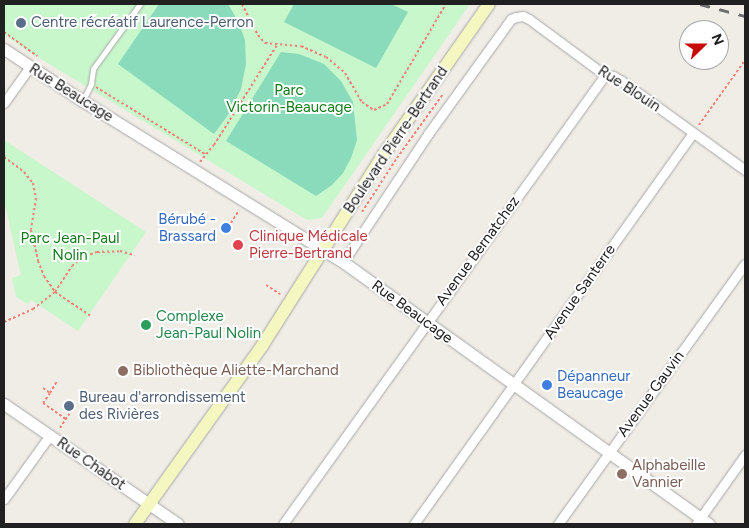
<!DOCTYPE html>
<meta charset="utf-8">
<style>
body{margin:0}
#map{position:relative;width:749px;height:528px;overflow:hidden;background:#f0ede7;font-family:Figtree,sans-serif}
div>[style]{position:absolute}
.park>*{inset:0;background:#c7f7cb}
.pitch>*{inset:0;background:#89dbbc}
.path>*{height:2px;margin-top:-1px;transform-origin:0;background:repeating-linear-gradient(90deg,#f48375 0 2.5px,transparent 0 5px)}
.roads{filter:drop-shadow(0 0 1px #a7a7a7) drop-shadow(0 0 1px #a7a7a7)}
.service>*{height:4.5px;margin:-2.25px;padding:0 2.25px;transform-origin:2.25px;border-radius:2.25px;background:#fff}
.minor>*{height:9px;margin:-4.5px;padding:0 4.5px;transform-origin:4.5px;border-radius:4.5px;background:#fff}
.tertiary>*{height:11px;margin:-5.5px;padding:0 5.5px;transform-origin:5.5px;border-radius:5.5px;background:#fff}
.secondary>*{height:12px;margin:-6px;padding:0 6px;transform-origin:6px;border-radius:6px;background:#f4f7bf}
.rail>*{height:3px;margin-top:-1.5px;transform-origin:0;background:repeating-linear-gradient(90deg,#6e6e6e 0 10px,transparent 0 20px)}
.dots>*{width:14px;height:14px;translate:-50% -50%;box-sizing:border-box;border:2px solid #fff;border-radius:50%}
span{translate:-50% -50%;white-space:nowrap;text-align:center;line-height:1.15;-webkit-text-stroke:4px #fff;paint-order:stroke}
.service-label{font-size:15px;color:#4e5e75}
.left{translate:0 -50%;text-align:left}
.street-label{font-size:15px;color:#202020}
.park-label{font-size:15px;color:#117c1b}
.shop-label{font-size:15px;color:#366cbe}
.right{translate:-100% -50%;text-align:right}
.health-label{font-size:15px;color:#be3a42}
.leisure-label{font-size:15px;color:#27864d}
.education-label{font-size:15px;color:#785e54}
.frame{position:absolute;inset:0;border:5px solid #202020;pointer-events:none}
.north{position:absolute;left:679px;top:20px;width:50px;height:50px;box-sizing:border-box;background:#fff;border:1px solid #a6a6a6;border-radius:50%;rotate:68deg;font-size:14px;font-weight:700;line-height:20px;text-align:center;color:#202020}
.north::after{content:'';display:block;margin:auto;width:18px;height:22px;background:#c70b09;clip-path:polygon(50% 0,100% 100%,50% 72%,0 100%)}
</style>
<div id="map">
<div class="park">
<div style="clip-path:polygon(4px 4px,470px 4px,322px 218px,307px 220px,26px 50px,4px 34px)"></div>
<div style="clip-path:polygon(4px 140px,146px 232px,78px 331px,31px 300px,28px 304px,16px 297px,12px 278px,21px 275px,4px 201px)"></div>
</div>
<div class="pitch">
<div style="clip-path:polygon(159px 4px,228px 4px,238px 21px,245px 40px,246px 64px,241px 89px,228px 115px,214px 134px,118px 64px)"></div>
<div style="clip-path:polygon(294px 4px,391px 4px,408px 12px,376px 68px,284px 22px)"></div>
<div style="clip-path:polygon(281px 52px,299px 54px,324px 64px,341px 81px,353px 102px,357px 140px,351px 158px,343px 173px,332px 185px,316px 196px,226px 141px)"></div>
</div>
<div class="path">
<div style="left:242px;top:4px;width:35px;rotate:63deg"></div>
<div style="left:258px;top:35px;width:11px;rotate:49deg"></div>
<div style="left:265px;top:43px;width:36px;rotate:5deg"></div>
<div style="left:301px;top:46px;width:27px;rotate:24deg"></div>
<div style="left:326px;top:57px;width:25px;rotate:40deg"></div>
<div style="left:345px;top:73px;width:34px;rotate:60deg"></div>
<div style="left:362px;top:102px;width:14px;rotate:34deg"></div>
<div style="left:374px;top:110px;width:14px;rotate:-25deg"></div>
<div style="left:387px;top:104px;width:116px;rotate:-59.5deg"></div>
<div style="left:4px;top:32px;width:41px;rotate:36deg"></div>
<div style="left:96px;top:87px;width:128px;rotate:31.6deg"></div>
<div style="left:699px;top:125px;width:80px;rotate:-54.7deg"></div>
<div style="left:4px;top:157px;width:25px;rotate:37deg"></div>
<div style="left:24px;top:172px;width:14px;rotate:51deg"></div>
<div style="left:33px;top:183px;width:15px;rotate:79deg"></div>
<div style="left:36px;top:198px;width:32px;rotate:99deg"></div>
<div style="left:31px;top:230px;width:32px;rotate:77deg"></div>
<div style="left:38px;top:261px;width:16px;rotate:68deg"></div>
<div style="left:44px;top:276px;width:19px;rotate:55deg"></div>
<div style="left:55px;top:292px;width:43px;rotate:33.7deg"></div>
<div style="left:200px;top:162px;width:22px;rotate:-51deg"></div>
<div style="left:214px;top:145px;width:118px;rotate:-57.8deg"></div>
<div style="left:362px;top:212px;width:64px;rotate:-57.1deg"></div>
<div style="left:397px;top:158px;width:79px;rotate:-54.3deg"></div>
<div style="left:231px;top:223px;width:15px;rotate:-58deg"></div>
<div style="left:266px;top:285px;width:17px;rotate:33deg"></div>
<div style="left:4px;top:322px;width:32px;rotate:-24deg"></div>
<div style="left:33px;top:309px;width:28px;rotate:-38deg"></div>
<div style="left:55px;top:292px;width:31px;rotate:-57deg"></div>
<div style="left:72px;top:266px;width:12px;rotate:-42deg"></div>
<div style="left:81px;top:258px;width:17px;rotate:-21deg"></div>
<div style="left:97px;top:252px;width:23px;rotate:-2deg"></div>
<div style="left:120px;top:251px;width:15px;rotate:16deg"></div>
<div style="left:43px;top:388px;width:9px;rotate:36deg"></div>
<div style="left:50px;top:393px;width:12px;rotate:125deg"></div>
<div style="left:43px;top:403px;width:28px;rotate:35deg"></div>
<div style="left:50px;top:393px;width:14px;rotate:-60deg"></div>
<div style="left:60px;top:428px;width:17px;rotate:-57deg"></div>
</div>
<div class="roads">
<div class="service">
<div style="left:83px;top:100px;width:18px;rotate:-63deg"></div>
<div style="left:91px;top:84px;width:15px;rotate:-82deg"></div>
<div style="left:93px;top:69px;width:80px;rotate:-54.1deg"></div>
</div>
<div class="minor">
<div style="left:4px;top:103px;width:43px;rotate:-54.5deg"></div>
<div style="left:343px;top:262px;width:154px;rotate:-56.4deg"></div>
<div style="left:428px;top:134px;width:142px;rotate:-54.2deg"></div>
<div style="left:511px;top:19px;width:5px;rotate:-22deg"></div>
<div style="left:516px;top:17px;width:7px;rotate:-8deg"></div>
<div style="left:523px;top:16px;width:7px;rotate:27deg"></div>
<div style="left:529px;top:19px;width:94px;rotate:36.4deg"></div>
<div style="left:605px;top:75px;width:8px;rotate:7deg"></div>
<div style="left:613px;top:76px;width:10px;rotate:29deg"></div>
<div style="left:622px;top:81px;width:152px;rotate:35.9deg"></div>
<div style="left:4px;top:499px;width:79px;rotate:-54.3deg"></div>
<div style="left:283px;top:524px;width:553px;rotate:-54.35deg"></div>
<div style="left:414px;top:524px;width:480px;rotate:-54.5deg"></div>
<div style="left:558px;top:524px;width:320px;rotate:-54.3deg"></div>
<div style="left:696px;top:524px;width:85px;rotate:-54.6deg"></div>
</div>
<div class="tertiary">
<div style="left:4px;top:49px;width:95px;rotate:33.4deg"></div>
<div style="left:83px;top:101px;width:306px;rotate:31.8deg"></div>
<div style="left:343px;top:262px;width:450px;rotate:35.6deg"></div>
<div style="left:4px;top:404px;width:211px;rotate:34.6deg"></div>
</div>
<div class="secondary">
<div style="left:135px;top:524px;width:219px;rotate:-54.5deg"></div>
<div style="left:262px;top:346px;width:227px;rotate:-57.6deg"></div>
<div style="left:384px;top:154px;width:183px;rotate:-55deg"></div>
</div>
</div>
<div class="rail">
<div style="left:700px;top:4px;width:47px;rotate:14.9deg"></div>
</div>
<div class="dots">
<div style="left:21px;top:23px;background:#5c6f8a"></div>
<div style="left:226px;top:228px;background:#3f7fe0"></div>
<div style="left:238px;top:245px;background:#e0444e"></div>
<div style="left:146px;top:325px;background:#2e9e5b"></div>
<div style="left:123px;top:371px;background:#8d6e63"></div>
<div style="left:547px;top:385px;background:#3f7fe0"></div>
<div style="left:69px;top:406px;background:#5c6f8a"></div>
<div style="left:622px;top:474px;background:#8d6e63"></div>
</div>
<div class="service-label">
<span class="left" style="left:31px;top:23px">Centre récréatif Laurence-Perron</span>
<span class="left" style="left:79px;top:406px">Bureau d'arrondissement<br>des Rivières</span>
</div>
<div class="street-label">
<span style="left:629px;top:89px;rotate:33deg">Rue Blouin</span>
<span style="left:71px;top:93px;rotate:32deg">Rue Beaucage</span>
<span style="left:396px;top:140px;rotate:-56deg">Boulevard Pierre-Bertrand</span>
<span style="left:478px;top:251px;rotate:-54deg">Avenue Bernatchez</span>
<span style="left:580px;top:292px;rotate:-55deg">Avenue Santerre</span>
<span style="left:412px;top:312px;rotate:36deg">Rue Beaucage</span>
<span style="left:651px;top:394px;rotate:-54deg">Avenue Gauvin</span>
<span style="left:91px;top:464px;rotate:35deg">Rue Chabot</span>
</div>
<div class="park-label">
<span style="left:289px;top:99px">Parc<br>Victorin-Beaucage</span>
<span style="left:70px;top:247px">Parc Jean-Paul<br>Nolin</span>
</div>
<div class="shop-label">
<span class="right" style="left:216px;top:228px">Bérubé -<br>Brassard</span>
<span class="left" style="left:557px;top:385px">Dépanneur<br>Beaucage</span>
</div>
<div class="health-label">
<span class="left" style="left:249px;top:245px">Clinique Médicale<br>Pierre-Bertrand</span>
</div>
<div class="leisure-label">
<span class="left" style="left:156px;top:325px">Complexe<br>Jean-Paul Nolin</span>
</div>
<div class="education-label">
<span class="left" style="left:133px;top:371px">Bibliothèque Aliette-Marchand</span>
<span class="left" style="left:632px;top:474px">Alphabeille<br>Vannier</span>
</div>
<div class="frame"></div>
<div class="north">N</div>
</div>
